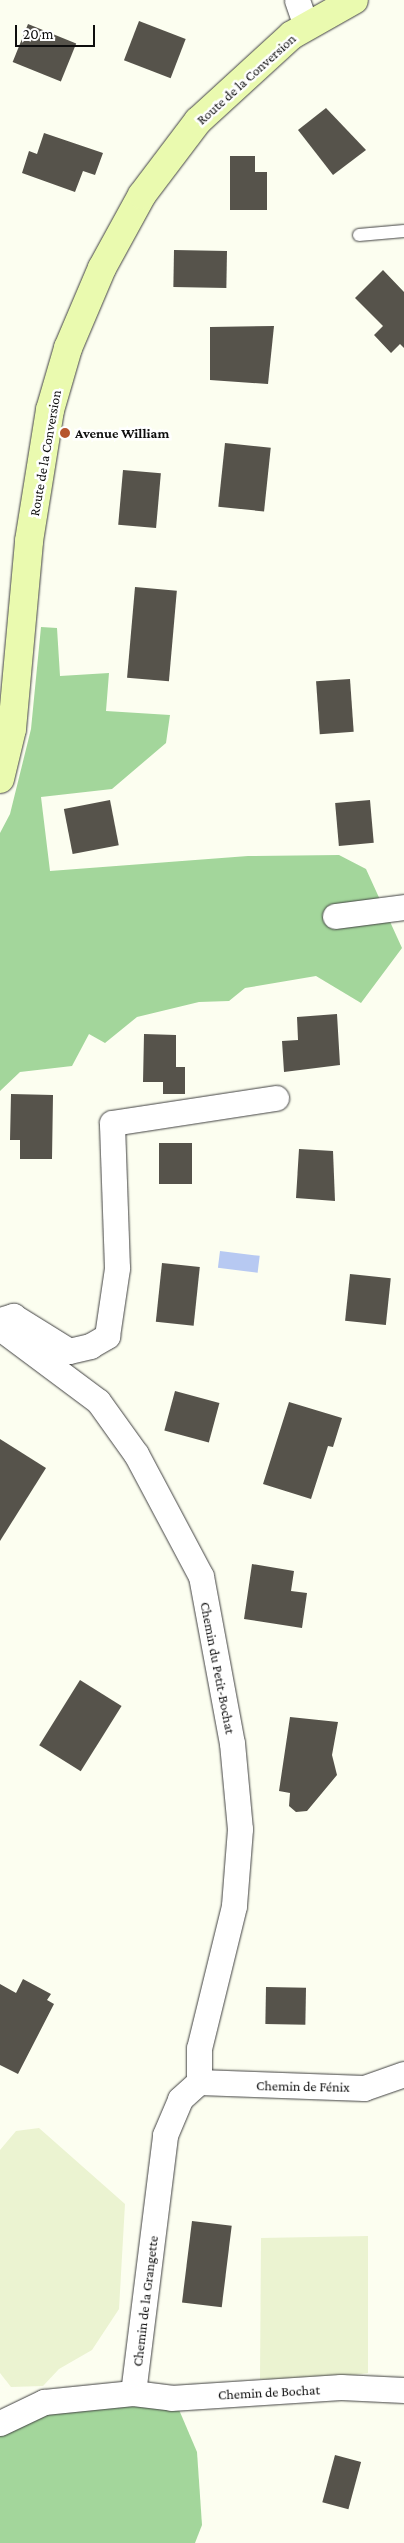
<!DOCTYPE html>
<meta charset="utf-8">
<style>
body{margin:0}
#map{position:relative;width:404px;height:2543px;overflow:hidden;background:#fcfef0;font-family:"Crimson Pro",serif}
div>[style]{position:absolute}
.farmland>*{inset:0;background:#ebf3d1}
.forest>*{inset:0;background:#a3d69b}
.water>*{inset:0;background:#b7c9f2;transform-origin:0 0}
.building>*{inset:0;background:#56534b;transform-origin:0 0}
.roads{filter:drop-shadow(0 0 1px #414141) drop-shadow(0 0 1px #414141)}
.service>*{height:12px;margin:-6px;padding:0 6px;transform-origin:6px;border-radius:6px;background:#fff}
.minor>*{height:25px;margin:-12.5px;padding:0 12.5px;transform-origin:12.5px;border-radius:12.5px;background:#fff}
.secondary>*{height:28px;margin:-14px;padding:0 14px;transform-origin:14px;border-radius:14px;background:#eafaaf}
.dots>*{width:14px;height:14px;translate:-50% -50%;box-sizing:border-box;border:2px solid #fff;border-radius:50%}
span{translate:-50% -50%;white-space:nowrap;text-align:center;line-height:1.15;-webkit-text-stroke:5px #fff;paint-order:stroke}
.street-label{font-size:14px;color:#0e0e0e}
.poi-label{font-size:14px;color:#0e0e0e;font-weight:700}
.left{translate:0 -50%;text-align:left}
.scale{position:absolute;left:15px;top:25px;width:80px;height:22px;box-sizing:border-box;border:2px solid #0e0e0e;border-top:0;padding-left:6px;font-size:15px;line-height:18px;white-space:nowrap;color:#0e0e0e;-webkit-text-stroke:4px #fff;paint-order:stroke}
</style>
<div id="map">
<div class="farmland">
<div style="clip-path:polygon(39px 2128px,125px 2204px,119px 2309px,92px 2350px,59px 2369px,43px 2386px,11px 2387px,0 2373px,0 2150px,16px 2131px)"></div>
<div style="clip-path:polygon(368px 2236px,368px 2373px,293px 2384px,260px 2379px,261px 2238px)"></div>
</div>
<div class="forest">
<div style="clip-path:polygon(41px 627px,57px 628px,60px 676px,109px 673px,106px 711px,170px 715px,166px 743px,112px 789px,41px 797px,50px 871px,248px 856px,339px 855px,366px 869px,402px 948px,361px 1003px,316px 976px,245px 988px,229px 1001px,199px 1002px,137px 1017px,105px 1043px,89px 1034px,72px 1066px,20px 1072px,0 1091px,0 833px,10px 814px,31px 729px)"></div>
<div style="clip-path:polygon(126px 2403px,177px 2405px,197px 2452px,202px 2525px,195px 2543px,0 2543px,0 2436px,48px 2411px)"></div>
</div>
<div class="water">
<div style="left:220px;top:1251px;width:40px;height:17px;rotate:7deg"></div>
</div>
<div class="building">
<div style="left:139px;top:21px;width:50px;height:42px;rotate:21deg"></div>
<div style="left:28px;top:24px;width:52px;height:41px;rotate:22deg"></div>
<div style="clip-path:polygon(326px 108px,366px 150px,333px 175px,298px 130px)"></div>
<div style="clip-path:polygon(44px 133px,103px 153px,95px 175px,83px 171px,75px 192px,22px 173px,29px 151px,37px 154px)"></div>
<div style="clip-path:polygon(230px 156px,255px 156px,255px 172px,267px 172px,267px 210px,230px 210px)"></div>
<div style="left:174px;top:250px;width:53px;height:37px;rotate:1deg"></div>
<div style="clip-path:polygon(383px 270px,404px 292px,404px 348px,400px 344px,391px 353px,374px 335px,383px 326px,355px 298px)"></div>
<div style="clip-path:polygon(274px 326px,268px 384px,210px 380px,210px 327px)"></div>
<div style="left:225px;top:443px;width:46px;height:64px;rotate:6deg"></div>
<div style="left:123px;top:470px;width:38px;height:55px;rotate:5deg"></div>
<div style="left:135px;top:587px;width:42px;height:91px;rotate:5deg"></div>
<div style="left:350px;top:679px;width:53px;height:34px;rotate:86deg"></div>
<div style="left:110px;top:800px;width:46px;height:47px;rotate:79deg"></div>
<div style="left:370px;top:800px;width:43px;height:35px;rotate:85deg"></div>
<div style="clip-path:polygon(337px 1014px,340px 1065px,284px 1072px,282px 1041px,298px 1040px,297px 1017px)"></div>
<div style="clip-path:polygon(144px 1034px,176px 1035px,176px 1067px,185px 1067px,185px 1094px,163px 1094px,163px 1082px,143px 1082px)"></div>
<div style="clip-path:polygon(11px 1094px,53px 1095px,52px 1159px,20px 1159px,20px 1140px,10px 1140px)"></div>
<div style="left:159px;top:1143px;width:33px;height:41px"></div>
<div style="clip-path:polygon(299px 1149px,333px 1151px,335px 1201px,296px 1198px)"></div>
<div style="left:162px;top:1263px;width:38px;height:59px;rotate:6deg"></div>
<div style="left:350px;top:1274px;width:41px;height:47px;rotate:6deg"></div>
<div style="left:175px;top:1391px;width:46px;height:41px;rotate:15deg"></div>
<div style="clip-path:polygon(289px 1402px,342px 1418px,333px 1447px,328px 1446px,311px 1499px,263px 1484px)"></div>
<div style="clip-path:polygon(0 1439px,46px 1468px,0 1541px)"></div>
<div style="clip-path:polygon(252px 1564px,294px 1571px,291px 1591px,307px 1593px,302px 1628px,244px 1619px)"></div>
<div style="left:80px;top:1680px;width:49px;height:77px;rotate:32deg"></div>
<div style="clip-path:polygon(290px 1717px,338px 1722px,332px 1755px,337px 1775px,307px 1811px,296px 1812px,289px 1806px,290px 1793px,279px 1791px)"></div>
<div style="clip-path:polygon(23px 1979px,51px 1994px,47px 2000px,54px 2004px,18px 2074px,0 2065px,0 1984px,16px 1993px)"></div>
<div style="left:266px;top:1987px;width:40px;height:37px;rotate:1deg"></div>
<div style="left:192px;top:2221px;width:40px;height:82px;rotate:7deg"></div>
<div style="left:335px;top:2455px;width:27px;height:49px;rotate:15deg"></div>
</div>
<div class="roads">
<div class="service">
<div style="left:359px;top:235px;width:45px;rotate:-5.1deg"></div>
</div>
<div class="minor">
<div style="left:297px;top:0;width:28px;rotate:71deg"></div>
<div style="left:335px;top:916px;width:70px;rotate:-7.4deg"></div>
<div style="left:0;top:1320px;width:14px;rotate:-17deg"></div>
<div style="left:13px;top:1316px;width:66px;rotate:32deg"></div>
<div style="left:69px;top:1351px;width:22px;rotate:-13deg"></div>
<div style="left:90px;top:1346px;width:20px;rotate:-30deg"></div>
<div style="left:107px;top:1336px;width:69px;rotate:-81.6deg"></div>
<div style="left:117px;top:1268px;width:145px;rotate:-92deg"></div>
<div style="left:112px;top:1123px;width:166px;rotate:-8.7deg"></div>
<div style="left:0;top:1328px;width:122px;rotate:36.7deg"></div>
<div style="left:98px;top:1401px;width:65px;rotate:54.4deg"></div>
<div style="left:136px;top:1454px;width:138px;rotate:62deg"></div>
<div style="left:201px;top:1576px;width:170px;rotate:79.5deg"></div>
<div style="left:232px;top:1743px;width:86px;rotate:84.7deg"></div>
<div style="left:240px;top:1829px;width:77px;rotate:94.5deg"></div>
<div style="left:234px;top:1906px;width:146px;rotate:103.8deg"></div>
<div style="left:199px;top:2048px;width:34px;rotate:90deg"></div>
<div style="left:199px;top:2082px;width:165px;rotate:2.1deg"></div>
<div style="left:364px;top:2088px;width:42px;rotate:-19.3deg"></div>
<div style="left:133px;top:2393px;width:260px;rotate:-82.9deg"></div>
<div style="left:165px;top:2135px;width:39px;rotate:-67deg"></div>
<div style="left:180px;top:2099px;width:25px;rotate:-42deg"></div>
<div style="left:0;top:2423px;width:49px;rotate:-25.5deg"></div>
<div style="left:44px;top:2402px;width:89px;rotate:-5.8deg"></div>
<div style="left:133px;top:2393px;width:38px;rotate:7deg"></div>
<div style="left:171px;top:2398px;width:170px;rotate:-3.7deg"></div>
<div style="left:341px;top:2387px;width:63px;rotate:2.7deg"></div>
</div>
<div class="secondary">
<div style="left:0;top:779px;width:51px;rotate:-76.5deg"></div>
<div style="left:12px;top:729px;width:189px;rotate:-84.8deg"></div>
<div style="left:29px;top:541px;width:133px;rotate:-80.9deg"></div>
<div style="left:50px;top:410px;width:65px;rotate:-73.8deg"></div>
<div style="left:68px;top:348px;width:87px;rotate:-67deg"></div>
<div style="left:102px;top:268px;width:83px;rotate:-61.3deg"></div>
<div style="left:142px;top:195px;width:93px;rotate:-52.9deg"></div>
<div style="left:198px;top:121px;width:127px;rotate:-42.5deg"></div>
<div style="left:292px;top:35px;width:71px;rotate:-29.4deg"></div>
</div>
</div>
<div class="dots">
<div style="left:65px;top:433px;background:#b6542e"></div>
</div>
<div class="street-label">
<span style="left:246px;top:79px;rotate:-42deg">Route de la Conversion</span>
<span style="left:45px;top:453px;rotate:-80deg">Route de la Conversion</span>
<span style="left:218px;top:1668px;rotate:79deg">Chemin du Petit-Bochat</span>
<span style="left:303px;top:2086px;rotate:1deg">Chemin de Fénix</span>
<span style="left:145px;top:2301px;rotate:-83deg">Chemin de la Grangette</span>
<span style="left:269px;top:2392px;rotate:-3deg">Chemin de Bochat</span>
</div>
<div class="poi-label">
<span class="left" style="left:75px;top:433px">Avenue William</span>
</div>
<div class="scale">20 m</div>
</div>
